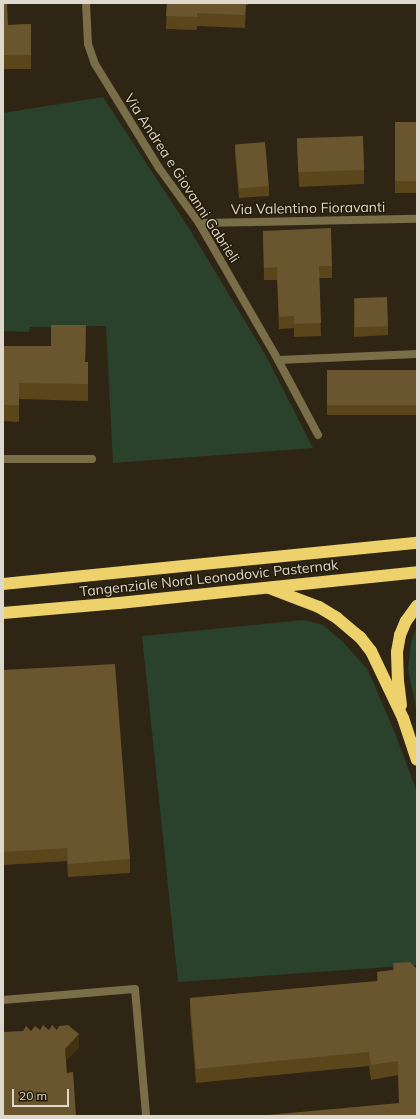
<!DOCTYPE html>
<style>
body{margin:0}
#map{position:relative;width:420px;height:1119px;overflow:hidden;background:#2f2514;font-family:Mulish,sans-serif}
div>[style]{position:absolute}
.green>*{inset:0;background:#2a412b}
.street>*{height:8px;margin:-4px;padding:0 4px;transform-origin:4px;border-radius:4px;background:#796e47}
.highway>*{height:12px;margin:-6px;padding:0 6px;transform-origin:6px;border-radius:6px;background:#edd16a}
.wall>*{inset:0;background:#5b451b;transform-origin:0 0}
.shaded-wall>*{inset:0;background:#433210}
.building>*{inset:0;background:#69552e;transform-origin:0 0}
span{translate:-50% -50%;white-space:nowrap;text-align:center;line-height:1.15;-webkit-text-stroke:3px #251c0a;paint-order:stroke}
.street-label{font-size:14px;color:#ddd7cc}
.frame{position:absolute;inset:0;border:4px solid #ddd7cc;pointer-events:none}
.scale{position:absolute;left:12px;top:1089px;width:57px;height:18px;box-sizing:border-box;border:2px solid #ddd7cc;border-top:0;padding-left:5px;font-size:12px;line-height:14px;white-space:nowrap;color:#ddd7cc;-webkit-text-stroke:3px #251c0a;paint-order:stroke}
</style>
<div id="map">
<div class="green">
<div style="clip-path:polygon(103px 97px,190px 230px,266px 356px,313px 448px,113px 463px,106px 326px,30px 327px,29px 332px,3px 331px,3px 113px)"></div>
<div style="clip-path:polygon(304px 620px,323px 625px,343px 642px,368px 670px,395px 733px,417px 792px,417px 965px,178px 982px,142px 636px)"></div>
<div style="clip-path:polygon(417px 626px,417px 713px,408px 669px,411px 642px)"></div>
</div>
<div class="street">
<div style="left:86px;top:3px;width:41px;rotate:87.2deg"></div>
<div style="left:88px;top:44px;width:21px;rotate:71deg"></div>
<div style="left:95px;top:64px;width:122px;rotate:58.4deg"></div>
<div style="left:159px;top:168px;width:68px;rotate:54deg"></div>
<div style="left:199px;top:223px;width:158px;rotate:60deg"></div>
<div style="left:278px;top:360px;width:85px;rotate:61.9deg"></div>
<div style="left:199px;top:223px;width:218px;rotate:-1.1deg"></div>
<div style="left:278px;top:360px;width:139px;rotate:-2.5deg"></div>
<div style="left:3px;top:459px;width:89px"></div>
<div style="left:3px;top:1000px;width:132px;rotate:-4.8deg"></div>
<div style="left:135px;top:989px;width:127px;rotate:85deg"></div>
</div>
<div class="highway">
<div style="left:3px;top:584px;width:416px;rotate:-5.7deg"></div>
<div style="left:269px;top:588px;width:53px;rotate:20.8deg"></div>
<div style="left:319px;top:607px;width:21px;rotate:31deg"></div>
<div style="left:337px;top:618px;width:30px;rotate:40deg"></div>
<div style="left:360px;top:637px;width:18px;rotate:52deg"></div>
<div style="left:371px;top:651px;width:74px;rotate:64.5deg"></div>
<div style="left:403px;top:718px;width:44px;rotate:71.6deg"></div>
<div style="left:3px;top:613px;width:116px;rotate:-4.9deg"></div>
<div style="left:119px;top:603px;width:300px;rotate:-5.9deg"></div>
<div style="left:401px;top:705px;width:23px;rotate:-97deg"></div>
<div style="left:398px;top:682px;width:30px;rotate:-92deg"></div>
<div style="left:397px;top:652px;width:17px;rotate:-80deg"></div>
<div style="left:400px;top:635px;width:15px;rotate:-67deg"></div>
<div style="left:406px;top:621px;width:19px;rotate:-54deg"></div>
</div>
<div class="wall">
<div style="clip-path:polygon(3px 3px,8px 25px,31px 24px,31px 69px,3px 69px)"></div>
<div style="clip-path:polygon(167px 3px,248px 3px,248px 5px,246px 5px,245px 28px,197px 26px,197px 30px,166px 29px)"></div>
<div style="left:395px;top:122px;width:22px;height:71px"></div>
<div style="clip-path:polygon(297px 139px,364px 170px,364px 184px,299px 187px)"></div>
<div style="clip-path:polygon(235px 145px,269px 186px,269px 196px,239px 198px,235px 154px)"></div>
<div style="clip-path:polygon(263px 231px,332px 266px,332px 278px,319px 278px,321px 336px,294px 337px,294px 328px,279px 329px,277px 280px,264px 280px)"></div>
<div style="clip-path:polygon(354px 308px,388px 326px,388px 335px,354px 337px)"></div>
<div style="clip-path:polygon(86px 342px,85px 362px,88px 379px,88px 401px,19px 399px,19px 422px,3px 421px,3px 346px,51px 346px)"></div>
<div style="left:417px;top:370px;width:45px;height:90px;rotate:90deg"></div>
<div style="clip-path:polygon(3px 670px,130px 859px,130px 873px,68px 877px,67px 861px,3px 865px)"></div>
<div style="clip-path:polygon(393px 963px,417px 1116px,399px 1103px,398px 1075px,371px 1080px,369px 1066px,196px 1083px,190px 1012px,190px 998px,377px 981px,377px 972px,393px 970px)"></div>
</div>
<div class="shaded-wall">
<div style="clip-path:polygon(86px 325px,86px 342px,85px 379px,85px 362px)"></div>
<div style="clip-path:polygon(79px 1034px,79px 1048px,65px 1062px,65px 1049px)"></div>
</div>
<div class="building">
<div style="clip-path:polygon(3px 3px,7px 3px,8px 25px,31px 24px,31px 55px,3px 55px)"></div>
<div style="clip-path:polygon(167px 3px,246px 3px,245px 15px,197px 13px,197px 17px,166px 16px)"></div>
<div style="left:395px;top:122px;width:22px;height:59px"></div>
<div style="left:363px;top:136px;width:34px;height:66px;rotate:88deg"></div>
<div style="left:265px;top:142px;width:44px;height:30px;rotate:85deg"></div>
<div style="clip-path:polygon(331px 228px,332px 266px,319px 266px,321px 323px,294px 324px,294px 316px,279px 317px,277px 267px,264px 268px,263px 231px)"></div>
<div style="clip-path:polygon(416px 285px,417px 285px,417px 303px)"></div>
<div style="left:387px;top:297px;width:29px;height:33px;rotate:88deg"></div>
<div style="clip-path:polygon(51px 325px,86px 325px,85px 362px,88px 362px,88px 384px,19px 383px,19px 405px,3px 405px,3px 346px,51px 346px)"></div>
<div style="left:417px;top:370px;width:35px;height:90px;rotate:90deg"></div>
<div style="clip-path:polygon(115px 664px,130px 859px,68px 864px,67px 848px,3px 852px,3px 670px)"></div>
<div style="clip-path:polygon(410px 962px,417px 969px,417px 1116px,257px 1116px,399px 1103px,398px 1061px,371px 1065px,369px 1052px,196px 1069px,190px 998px,378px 981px,377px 972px,394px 970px,393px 963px)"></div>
<div style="clip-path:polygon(43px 1025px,49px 1030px,52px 1025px,57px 1030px,59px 1026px,68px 1025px,79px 1034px,65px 1049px,67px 1073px,73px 1072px,76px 1116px,3px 1116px,3px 1032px,23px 1031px,26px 1026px,31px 1031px,35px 1026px,40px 1030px)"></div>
</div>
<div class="street-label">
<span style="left:182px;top:178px;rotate:57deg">Via Andrea e Giovanni Gabrieli</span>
<span style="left:308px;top:208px;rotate:-1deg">Via Valentino Fioravanti</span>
<span style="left:209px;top:578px;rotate:-6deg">Tangenziale Nord Leonodovic Pasternak</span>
</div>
<div class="frame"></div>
<div class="scale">20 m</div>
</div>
